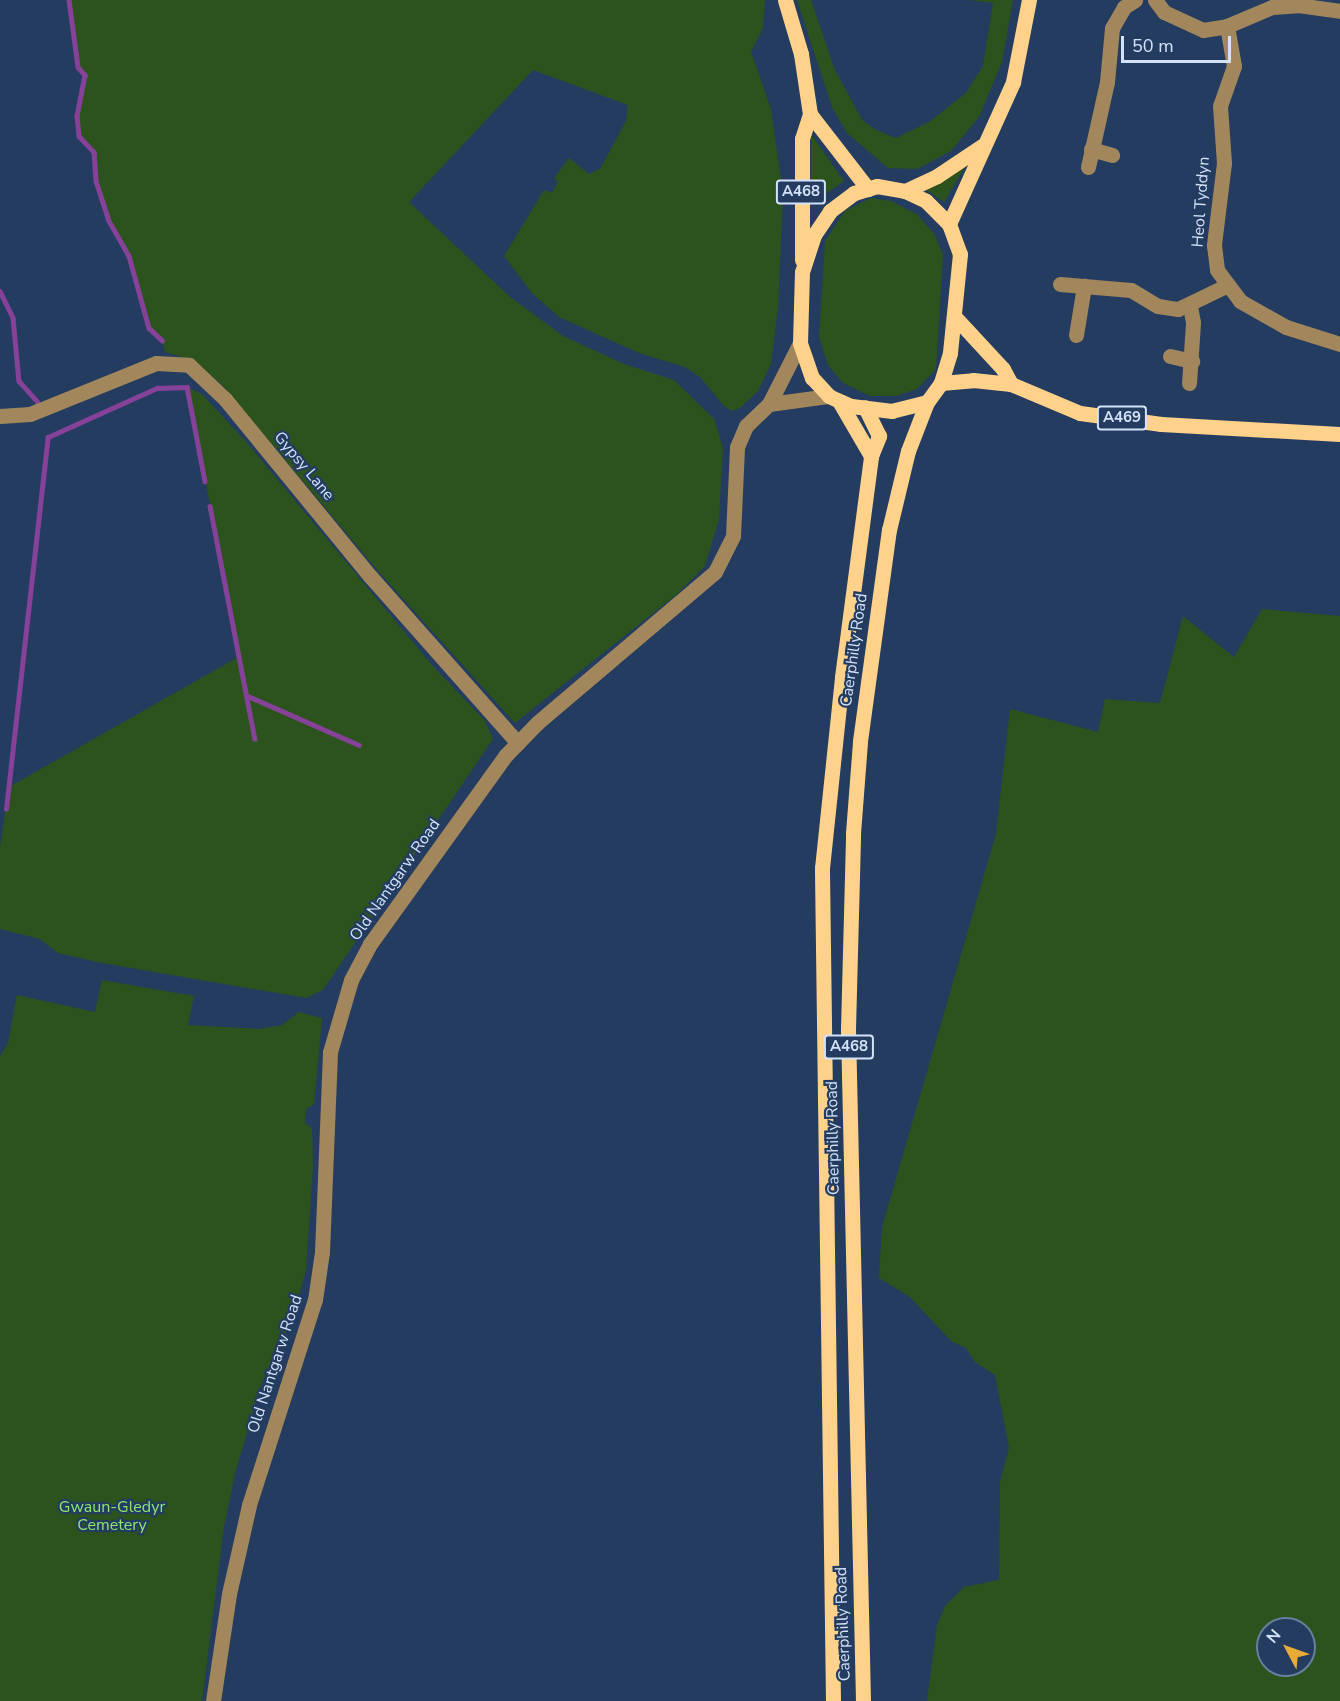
<!DOCTYPE html>
<style>
body{margin:0}
#map{position:relative;width:1340px;height:1701px;overflow:hidden;background:#243c60;font-family:"Nunito Sans",sans-serif}
div>[style]{position:absolute}
.green>*{inset:0;background:#2c531d}
.stream>*{height:4.5px;margin:-2.25px;padding:0 2.25px;transform-origin:2.25px;border-radius:2.25px;background:#864299}
.minor>*{height:15px;margin:-7.5px;padding:0 7.5px;transform-origin:7.5px;border-radius:7.5px;background:#a2865c}
.major>*{height:15px;margin:-7.5px;padding:0 7.5px;transform-origin:7.5px;border-radius:7.5px;background:#ffd28b}
span{translate:-50% -50%;white-space:nowrap;text-align:center;line-height:1.15;-webkit-text-stroke:4.5px #243c60;paint-order:stroke}
.shield-label span{padding:2px 4px;background:#243c60;border:2px solid;border-radius:4px;-webkit-text-stroke-width:0}
.shield-label{font-size:15px;color:#d3e2f9;font-weight:700}
.street-label{font-size:16px;color:#d3e2f9}
.park-label{font-size:16px;color:#8ee86e}
.north{position:absolute;left:1256px;top:1617px;width:60px;height:60px;box-sizing:border-box;background:#243c60;border:2px solid #6a7e9d;border-radius:50%;rotate:311deg;font-size:16px;font-weight:700;line-height:24px;text-align:center;color:#d3e2f9}
.north::after{content:'';display:block;margin:auto;width:21px;height:27px;background:#e9ab38;clip-path:polygon(50% 0,100% 100%,50% 72%,0 100%)}
.scale{position:absolute;left:1121px;top:36px;width:110px;height:27px;box-sizing:border-box;border:3px solid #d3e2f9;border-top:0;padding-left:8px;font-size:18px;line-height:21px;white-space:nowrap;color:#d3e2f9;-webkit-text-stroke:4px #243c60;paint-order:stroke}
</style>
<div id="map">
<div class="green">
<div style="clip-path:polygon(69px 0,765px 0,763px 28px,751px 52px,771px 109px,783px 193px,778px 307px,771px 364px,758px 391px,740px 408px,732px 411px,724px 406px,700px 377px,685px 367px,639px 353px,559px 317px,532px 293px,504px 256px,544px 190px,552px 193px,558px 182px,554px 178px,569px 158px,589px 174px,600px 169px,626px 121px,628px 105px,533px 70px,409px 202px,509px 296px,563px 336px,624px 364px,674px 380px,714px 419px,723px 448px,719px 519px,705px 566px,676px 595px,515px 723px,378px 571px,224px 387px,195px 361px,165px 352px,162px 340px,149px 328px,129px 256px,108px 218px,96px 181px,94px 152px,79px 136px,77px 116px,85px 75px,78px 67px)"></div>
<div style="clip-path:polygon(797px 0,811px 0,834px 68px,862px 120px,876px 130px,896px 138px,929px 122px,966px 93px,983px 66px,993px 3px,970px 0,1013px 0,1002px 62px,979px 117px,951px 151px,917px 169px,888px 168px,847px 133px,832px 107px)"></div>
<div style="clip-path:polygon(813px 137px,844px 181px,811px 204px,811px 138px)"></div>
<div style="clip-path:polygon(963px 165px,964px 169px,944px 202px,925px 189px)"></div>
<div style="clip-path:polygon(871px 198px,891px 201px,918px 215px,935px 235px,943px 255px,936px 369px,917px 389px,896px 396px,870px 396px,843px 383px,828px 365px,819px 337px,825px 241px,845px 211px)"></div>
<div style="clip-path:polygon(187px 387px,202px 394px,247px 443px,432px 665px,485px 721px,493px 739px,323px 990px,306px 998px,102px 963px,58px 953px,40px 939px,0 929px,0 847px,9px 787px,240px 656px)"></div>
<div style="clip-path:polygon(evenodd,1262px 609px,1340px 616px,1340px 1701px,927px 1701px,937px 1625px,945px 1606px,964px 1587px,999px 1580px,1000px 1482px,1009px 1448px,995px 1375px,975px 1362px,966px 1348px,951px 1341px,910px 1297px,879px 1278px,882px 1227px,996px 834px,1010px 709px,1098px 732px,1105px 699px,1160px 703px,1183px 616px,1234px 657px,1262px 609px,1268px 1629px,1304px 1629px,1304px 1665px,1268px 1665px,1268px 1629px)"></div>
<div style="clip-path:polygon(102px 980px,194px 996px,188px 1025px,259px 1029px,282px 1025px,299px 1012px,322px 1018px,314px 1104px,306px 1109px,305px 1123px,312px 1128px,313px 1166px,306px 1270px,294px 1313px,260px 1387px,235px 1474px,224px 1527px,202px 1701px,0 1701px,0 1056px,8px 1043px,17px 995px,95px 1012px)"></div>
</div>
<div class="stream">
<div style="left:69px;top:0;width:68px;rotate:82.3deg"></div>
<div style="left:78px;top:67px;width:11px;rotate:49deg"></div>
<div style="left:85px;top:75px;width:42px;rotate:101deg"></div>
<div style="left:77px;top:116px;width:20px;rotate:84deg"></div>
<div style="left:79px;top:136px;width:22px;rotate:47deg"></div>
<div style="left:94px;top:152px;width:29px;rotate:86deg"></div>
<div style="left:96px;top:181px;width:40px;rotate:72deg"></div>
<div style="left:108px;top:219px;width:43px;rotate:60.4deg"></div>
<div style="left:129px;top:256px;width:75px;rotate:74.5deg"></div>
<div style="left:149px;top:328px;width:18px;rotate:43deg"></div>
<div style="left:0;top:291px;width:30px;rotate:64deg"></div>
<div style="left:13px;top:318px;width:63px;rotate:84.6deg"></div>
<div style="left:19px;top:381px;width:27px;rotate:48deg"></div>
<div style="left:210px;top:506px;width:237px;rotate:79.1deg"></div>
<div style="left:248px;top:696px;width:121px;rotate:23.8deg"></div>
<div style="left:6px;top:809px;width:374px;rotate:-83.6deg"></div>
<div style="left:48px;top:437px;width:120px;rotate:-24.2deg"></div>
<div style="left:157px;top:388px;width:30px;rotate:-2deg"></div>
<div style="left:187px;top:387px;width:96px;rotate:79.2deg"></div>
</div>
<div class="minor">
<div style="left:1155px;top:0;width:15px;rotate:53deg"></div>
<div style="left:1164px;top:12px;width:43px;rotate:24.8deg"></div>
<div style="left:1203px;top:30px;width:24px;rotate:-9deg"></div>
<div style="left:1227px;top:26px;width:49px;rotate:-22.9deg"></div>
<div style="left:1272px;top:7px;width:26px;rotate:-4deg"></div>
<div style="left:1298px;top:5px;width:42px;rotate:8.1deg"></div>
<div style="left:1227px;top:26px;width:41px;rotate:80.1deg"></div>
<div style="left:1234px;top:66px;width:42px;rotate:109.3deg"></div>
<div style="left:1220px;top:106px;width:57px;rotate:86deg"></div>
<div style="left:1224px;top:163px;width:83px;rotate:97deg"></div>
<div style="left:1214px;top:245px;width:25px;rotate:83deg"></div>
<div style="left:1217px;top:270px;width:39px;rotate:53deg"></div>
<div style="left:1240px;top:301px;width:53px;rotate:29.5deg"></div>
<div style="left:1286px;top:327px;width:57px;rotate:17.5deg"></div>
<div style="left:1091px;top:149px;width:22px;rotate:16deg"></div>
<div style="left:1088px;top:167px;width:87px;rotate:-77.4deg"></div>
<div style="left:1107px;top:82px;width:54px;rotate:-84.7deg"></div>
<div style="left:1112px;top:28px;width:24px;rotate:-60deg"></div>
<div style="left:1124px;top:7px;width:13px;rotate:-32deg"></div>
<div style="left:1060px;top:284px;width:71px;rotate:4.8deg"></div>
<div style="left:1131px;top:290px;width:31px;rotate:31deg"></div>
<div style="left:1158px;top:306px;width:20px;rotate:9deg"></div>
<div style="left:1178px;top:309px;width:53px;rotate:-25.6deg"></div>
<div style="left:1076px;top:335px;width:50px;rotate:-80.7deg"></div>
<div style="left:1170px;top:356px;width:23px;rotate:13deg"></div>
<div style="left:1189px;top:383px;width:61px;rotate:-86.2deg"></div>
<div style="left:1193px;top:322px;width:16px;rotate:-101deg"></div>
<div style="left:769px;top:404px;width:61px;rotate:-7.6deg"></div>
<div style="left:0;top:416px;width:30px;rotate:-4deg"></div>
<div style="left:30px;top:414px;width:136px;rotate:-22deg"></div>
<div style="left:156px;top:363px;width:33px;rotate:3deg"></div>
<div style="left:189px;top:365px;width:50px;rotate:43.4deg"></div>
<div style="left:225px;top:399px;width:229px;rotate:50.7deg"></div>
<div style="left:370px;top:576px;width:223px;rotate:48.5deg"></div>
<div style="left:213px;top:1701px;width:108px;rotate:-81.5deg"></div>
<div style="left:229px;top:1594px;width:91px;rotate:-77.3deg"></div>
<div style="left:249px;top:1505px;width:215px;rotate:-72.2deg"></div>
<div style="left:315px;top:1300px;width:49px;rotate:-81.7deg"></div>
<div style="left:322px;top:1252px;width:200px;rotate:-87.7deg"></div>
<div style="left:330px;top:1052px;width:75px;rotate:-73.7deg"></div>
<div style="left:351px;top:980px;width:41px;rotate:-62.2deg"></div>
<div style="left:370px;top:944px;width:233px;rotate:-54.3deg"></div>
<div style="left:506px;top:755px;width:45px;rotate:-45.9deg"></div>
<div style="left:537px;top:723px;width:233px;rotate:-40.3deg"></div>
<div style="left:715px;top:572px;width:40px;rotate:-63.4deg"></div>
<div style="left:733px;top:536px;width:89px;rotate:-87.4deg"></div>
<div style="left:737px;top:447px;width:23px;rotate:-67deg"></div>
<div style="left:746px;top:426px;width:32px;rotate:-44deg"></div>
<div style="left:769px;top:404px;width:68px;rotate:-63.1deg"></div>
</div>
<div class="major">
<div style="left:785px;top:0;width:56px;rotate:73.5deg"></div>
<div style="left:801px;top:54px;width:61px;rotate:81.5deg"></div>
<div style="left:810px;top:114px;width:26px;rotate:108deg"></div>
<div style="left:802px;top:139px;width:121px;rotate:90deg"></div>
<div style="left:810px;top:114px;width:95px;rotate:52.3deg"></div>
<div style="left:877px;top:186px;width:28px;rotate:10deg"></div>
<div style="left:905px;top:191px;width:23px;rotate:25deg"></div>
<div style="left:926px;top:201px;width:33px;rotate:45deg"></div>
<div style="left:949px;top:224px;width:32px;rotate:70deg"></div>
<div style="left:960px;top:254px;width:100px;rotate:95.8deg"></div>
<div style="left:950px;top:353px;width:31px;rotate:107deg"></div>
<div style="left:941px;top:383px;width:24px;rotate:126deg"></div>
<div style="left:927px;top:402px;width:36px;rotate:166deg"></div>
<div style="left:892px;top:411px;width:41px;rotate:-173deg"></div>
<div style="left:851px;top:406px;width:24px;rotate:-156deg"></div>
<div style="left:829px;top:396px;width:25px;rotate:-133deg"></div>
<div style="left:812px;top:378px;width:37px;rotate:-109deg"></div>
<div style="left:800px;top:343px;width:71px;rotate:-88.4deg"></div>
<div style="left:802px;top:272px;width:39px;rotate:-72deg"></div>
<div style="left:814px;top:235px;width:29px;rotate:-56deg"></div>
<div style="left:830px;top:211px;width:30px;rotate:-37deg"></div>
<div style="left:854px;top:193px;width:24px;rotate:-17deg"></div>
<div style="left:905px;top:191px;width:35px;rotate:-25deg"></div>
<div style="left:937px;top:176px;width:54px;rotate:-33.7deg"></div>
<div style="left:949px;top:224px;width:156px;rotate:-65.7deg"></div>
<div style="left:1013px;top:82px;width:84px;rotate:-79deg"></div>
<div style="left:954px;top:316px;width:72px;rotate:47.2deg"></div>
<div style="left:1003px;top:369px;width:17px;rotate:62deg"></div>
<div style="left:941px;top:383px;width:32px;rotate:-5deg"></div>
<div style="left:973px;top:380px;width:38px;rotate:6deg"></div>
<div style="left:1011px;top:384px;width:75px;rotate:22.8deg"></div>
<div style="left:1080px;top:413px;width:82px;rotate:7.7deg"></div>
<div style="left:1161px;top:424px;width:179px;rotate:3.2deg"></div>
<div style="left:839px;top:401px;width:64px;rotate:59.8deg"></div>
<div style="left:833px;top:1701px;width:833px;rotate:-90.76deg"></div>
<div style="left:822px;top:868px;width:192px;rotate:-84deg"></div>
<div style="left:842px;top:677px;width:223px;rotate:-82.5deg"></div>
<div style="left:871px;top:456px;width:22px;rotate:-68deg"></div>
<div style="left:879px;top:436px;width:32px;rotate:-116deg"></div>
<div style="left:863px;top:1701px;width:672px;rotate:-91.28deg"></div>
<div style="left:848px;top:1029px;width:196px;rotate:-88.5deg"></div>
<div style="left:853px;top:833px;width:92px;rotate:-85.6deg"></div>
<div style="left:860px;top:741px;width:213px;rotate:-82.2deg"></div>
<div style="left:889px;top:530px;width:81px;rotate:-76.5deg"></div>
<div style="left:908px;top:451px;width:53px;rotate:-68.8deg"></div>
</div>
<div class="shield-label">
<span style="left:801px;top:192px">A468</span>
<span style="left:1122px;top:418px">A469</span>
<span style="left:849px;top:1047px">A468</span>
</div>
<div class="street-label">
<span style="left:1201px;top:202px;rotate:-86deg">Heol Tyddyn</span>
<span style="left:304px;top:466px;rotate:50deg">Gypsy Lane</span>
<span style="left:854px;top:650px;rotate:-82deg">Caerphilly Road</span>
<span style="left:395px;top:880px;rotate:-55deg">Old Nantgarw Road</span>
<span style="left:833px;top:1138px;rotate:-91deg">Caerphilly Road</span>
<span style="left:275px;top:1364px;rotate:-72deg">Old Nantgarw Road</span>
<span style="left:843px;top:1624px;rotate:-92deg">Caerphilly Road</span>
</div>
<div class="park-label">
<span style="left:112px;top:1516px">Gwaun-Gledyr<br>Cemetery</span>
</div>
<div class="north">N</div>
<div class="scale">50 m</div>
</div>
